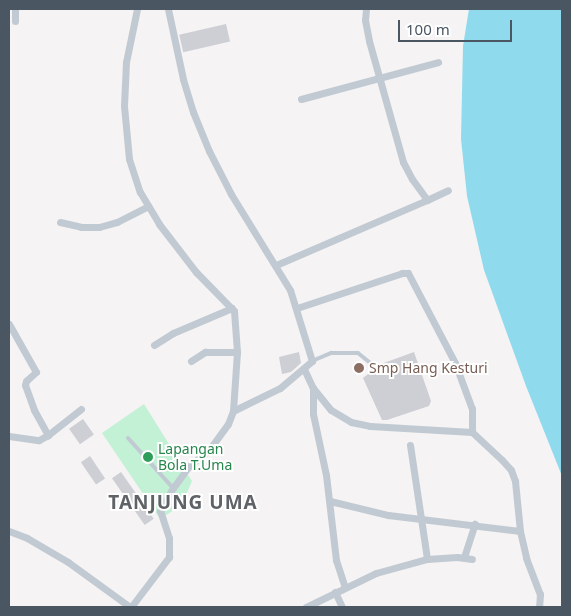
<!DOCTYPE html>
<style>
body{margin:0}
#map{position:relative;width:571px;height:616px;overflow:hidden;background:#f5f3f3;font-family:"Noto Sans",sans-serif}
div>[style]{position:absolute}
.green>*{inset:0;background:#c3f1d5}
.water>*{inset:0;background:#90daee}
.building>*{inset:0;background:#cdcfd5;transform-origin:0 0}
.lane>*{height:4px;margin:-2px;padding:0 2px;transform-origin:2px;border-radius:2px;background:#c1cad2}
.street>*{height:7px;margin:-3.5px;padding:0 3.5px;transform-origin:3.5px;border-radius:3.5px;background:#c1cad2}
.dots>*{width:14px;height:14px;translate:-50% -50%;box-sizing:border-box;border:2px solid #fff;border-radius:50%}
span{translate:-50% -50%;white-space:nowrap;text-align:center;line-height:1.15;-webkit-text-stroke:4px #fff;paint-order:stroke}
.education-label{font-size:14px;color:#785e54}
.left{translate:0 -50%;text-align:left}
.leisure-label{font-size:14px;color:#27864d}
.district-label{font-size:19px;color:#5f6368;font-weight:700;letter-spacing:1px}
.frame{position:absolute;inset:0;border:10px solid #4a5661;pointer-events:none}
.scale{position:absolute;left:398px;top:20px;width:114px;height:22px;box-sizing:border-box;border:2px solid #4a5661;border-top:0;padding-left:6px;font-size:15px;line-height:18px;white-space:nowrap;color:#4a5661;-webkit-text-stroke:4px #fff;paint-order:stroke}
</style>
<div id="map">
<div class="green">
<div style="clip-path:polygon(144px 404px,192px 481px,182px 505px,160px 519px,102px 433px)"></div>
</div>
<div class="water">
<div style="clip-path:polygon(469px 9px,562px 9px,562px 476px,526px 386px,484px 270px,467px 196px,461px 139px,463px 46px)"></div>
</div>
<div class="building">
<div style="left:226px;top:24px;width:18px;height:48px;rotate:77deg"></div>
<div style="clip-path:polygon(299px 352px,301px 363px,291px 372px,282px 374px,279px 357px)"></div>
<div style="clip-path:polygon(414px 352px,431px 401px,429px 406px,387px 420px,382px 420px,363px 378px,381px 364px)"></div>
<div style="left:83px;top:419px;width:19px;height:17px;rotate:55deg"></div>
<div style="left:90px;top:456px;width:27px;height:11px;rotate:56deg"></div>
<div style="left:121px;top:472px;width:57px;height:11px;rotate:55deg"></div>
</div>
<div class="lane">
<div style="left:312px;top:361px;width:21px;rotate:-23deg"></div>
<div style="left:331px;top:353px;width:27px"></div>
<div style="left:358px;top:353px;width:19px;rotate:39deg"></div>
<div style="left:128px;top:438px;width:67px;rotate:48deg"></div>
</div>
<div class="street">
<div style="left:15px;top:9px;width:12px;rotate:90deg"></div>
<div style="left:137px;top:9px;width:54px;rotate:101.7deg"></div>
<div style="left:126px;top:62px;width:44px;rotate:92.6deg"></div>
<div style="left:124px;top:106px;width:53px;rotate:84.6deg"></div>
<div style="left:129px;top:159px;width:35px;rotate:72deg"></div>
<div style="left:140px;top:192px;width:37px;rotate:59deg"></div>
<div style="left:159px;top:224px;width:61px;rotate:52.4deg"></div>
<div style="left:196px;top:272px;width:54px;rotate:45.7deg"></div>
<div style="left:234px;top:311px;width:41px;rotate:85.8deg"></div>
<div style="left:237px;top:352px;width:59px;rotate:93.9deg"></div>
<div style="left:366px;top:9px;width:11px;rotate:95deg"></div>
<div style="left:365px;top:20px;width:21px;rotate:79deg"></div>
<div style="left:369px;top:41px;width:126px;rotate:74.3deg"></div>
<div style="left:403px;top:162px;width:19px;rotate:62deg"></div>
<div style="left:412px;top:179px;width:26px;rotate:54deg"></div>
<div style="left:427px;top:200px;width:23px;rotate:-25deg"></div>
<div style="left:301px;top:99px;width:142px;rotate:-15.1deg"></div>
<div style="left:60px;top:222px;width:22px;rotate:13deg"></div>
<div style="left:81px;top:227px;width:18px"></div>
<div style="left:99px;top:227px;width:19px;rotate:-16deg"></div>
<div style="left:117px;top:222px;width:35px;rotate:-27deg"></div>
<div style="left:276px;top:265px;width:164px;rotate:-23.3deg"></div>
<div style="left:297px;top:308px;width:111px;rotate:-18.4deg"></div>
<div style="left:402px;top:273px;width:6px"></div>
<div style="left:408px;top:273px;width:102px;rotate:62.4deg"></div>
<div style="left:455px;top:363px;width:49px;rotate:69.7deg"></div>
<div style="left:472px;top:409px;width:23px;rotate:90deg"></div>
<div style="left:9px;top:324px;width:55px;rotate:60.6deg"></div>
<div style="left:36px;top:372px;width:13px;rotate:138deg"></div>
<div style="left:26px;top:381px;width:4px;rotate:104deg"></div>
<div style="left:25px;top:385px;width:27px;rotate:70deg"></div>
<div style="left:34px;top:410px;width:29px;rotate:61deg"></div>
<div style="left:48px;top:435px;width:42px;rotate:-38.2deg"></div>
<div style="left:154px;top:345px;width:22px;rotate:-32deg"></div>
<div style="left:173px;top:333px;width:64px;rotate:-23deg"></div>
<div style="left:191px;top:361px;width:17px;rotate:-33deg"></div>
<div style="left:205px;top:352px;width:32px"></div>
<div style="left:304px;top:369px;width:21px;rotate:65deg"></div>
<div style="left:313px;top:388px;width:26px;rotate:90deg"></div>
<div style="left:313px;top:414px;width:62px;rotate:78deg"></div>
<div style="left:326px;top:475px;width:86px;rotate:83.3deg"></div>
<div style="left:336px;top:560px;width:28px;rotate:72deg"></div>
<div style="left:313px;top:388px;width:28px;rotate:51deg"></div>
<div style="left:331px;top:410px;width:23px;rotate:31deg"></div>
<div style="left:351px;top:422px;width:19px;rotate:12deg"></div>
<div style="left:370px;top:426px;width:102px;rotate:3.4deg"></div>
<div style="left:472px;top:432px;width:41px;rotate:43deg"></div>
<div style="left:502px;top:460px;width:13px;rotate:48deg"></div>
<div style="left:511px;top:470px;width:12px;rotate:70deg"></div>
<div style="left:515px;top:481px;width:50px;rotate:84.3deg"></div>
<div style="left:520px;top:531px;width:28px;rotate:77deg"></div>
<div style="left:526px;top:558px;width:39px;rotate:69deg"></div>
<div style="left:540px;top:594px;width:13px;rotate:94deg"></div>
<div style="left:9px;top:436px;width:30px;rotate:8deg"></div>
<div style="left:39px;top:440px;width:10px;rotate:-29deg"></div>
<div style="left:410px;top:445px;width:115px;rotate:81.5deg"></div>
<div style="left:330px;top:501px;width:60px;rotate:13.6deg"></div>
<div style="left:388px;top:515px;width:133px;rotate:6.9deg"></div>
<div style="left:9px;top:531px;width:19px;rotate:21deg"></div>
<div style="left:27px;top:538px;width:48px;rotate:30.3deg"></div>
<div style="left:68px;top:562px;width:77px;rotate:36deg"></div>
<div style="left:464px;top:557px;width:35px;rotate:-72deg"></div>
<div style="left:335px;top:592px;width:17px;rotate:65deg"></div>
<div style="left:131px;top:607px;width:63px;rotate:-52.8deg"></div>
<div style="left:169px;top:557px;width:19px;rotate:-90deg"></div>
<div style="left:169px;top:538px;width:28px;rotate:-108deg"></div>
<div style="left:160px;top:511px;width:26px;rotate:-61deg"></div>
<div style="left:173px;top:488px;width:26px;rotate:-54deg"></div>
<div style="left:188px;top:467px;width:27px;rotate:-39deg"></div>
<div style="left:209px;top:450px;width:32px;rotate:-54deg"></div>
<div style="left:228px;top:424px;width:14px;rotate:-69deg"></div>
<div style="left:233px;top:411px;width:52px;rotate:-26.1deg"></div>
<div style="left:280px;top:388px;width:42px;rotate:-40.2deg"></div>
<div style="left:312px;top:361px;width:74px;rotate:-107.2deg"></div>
<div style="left:290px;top:290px;width:113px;rotate:-121.6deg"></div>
<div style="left:231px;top:194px;width:48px;rotate:-117.1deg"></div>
<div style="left:209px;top:151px;width:42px;rotate:-112.3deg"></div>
<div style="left:193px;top:112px;width:34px;rotate:-107deg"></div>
<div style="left:183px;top:79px;width:72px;rotate:-102.1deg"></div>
<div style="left:306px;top:607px;width:78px;rotate:-25.9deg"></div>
<div style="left:376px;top:573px;width:53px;rotate:-15.4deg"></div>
<div style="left:427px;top:559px;width:30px;rotate:-4deg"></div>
<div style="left:457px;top:557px;width:15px;rotate:8deg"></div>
</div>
<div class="dots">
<div style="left:359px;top:368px;background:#8d6e63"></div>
<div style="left:148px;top:457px;background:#2e9e5b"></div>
</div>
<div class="education-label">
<span class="left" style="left:369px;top:368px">Smp Hang Kesturi</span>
</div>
<div class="leisure-label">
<span class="left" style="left:158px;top:457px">Lapangan<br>Bola T.Uma</span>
</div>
<div class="district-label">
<span style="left:183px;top:503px">TANJUNG UMA</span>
</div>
<div class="frame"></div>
<div class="scale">100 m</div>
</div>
